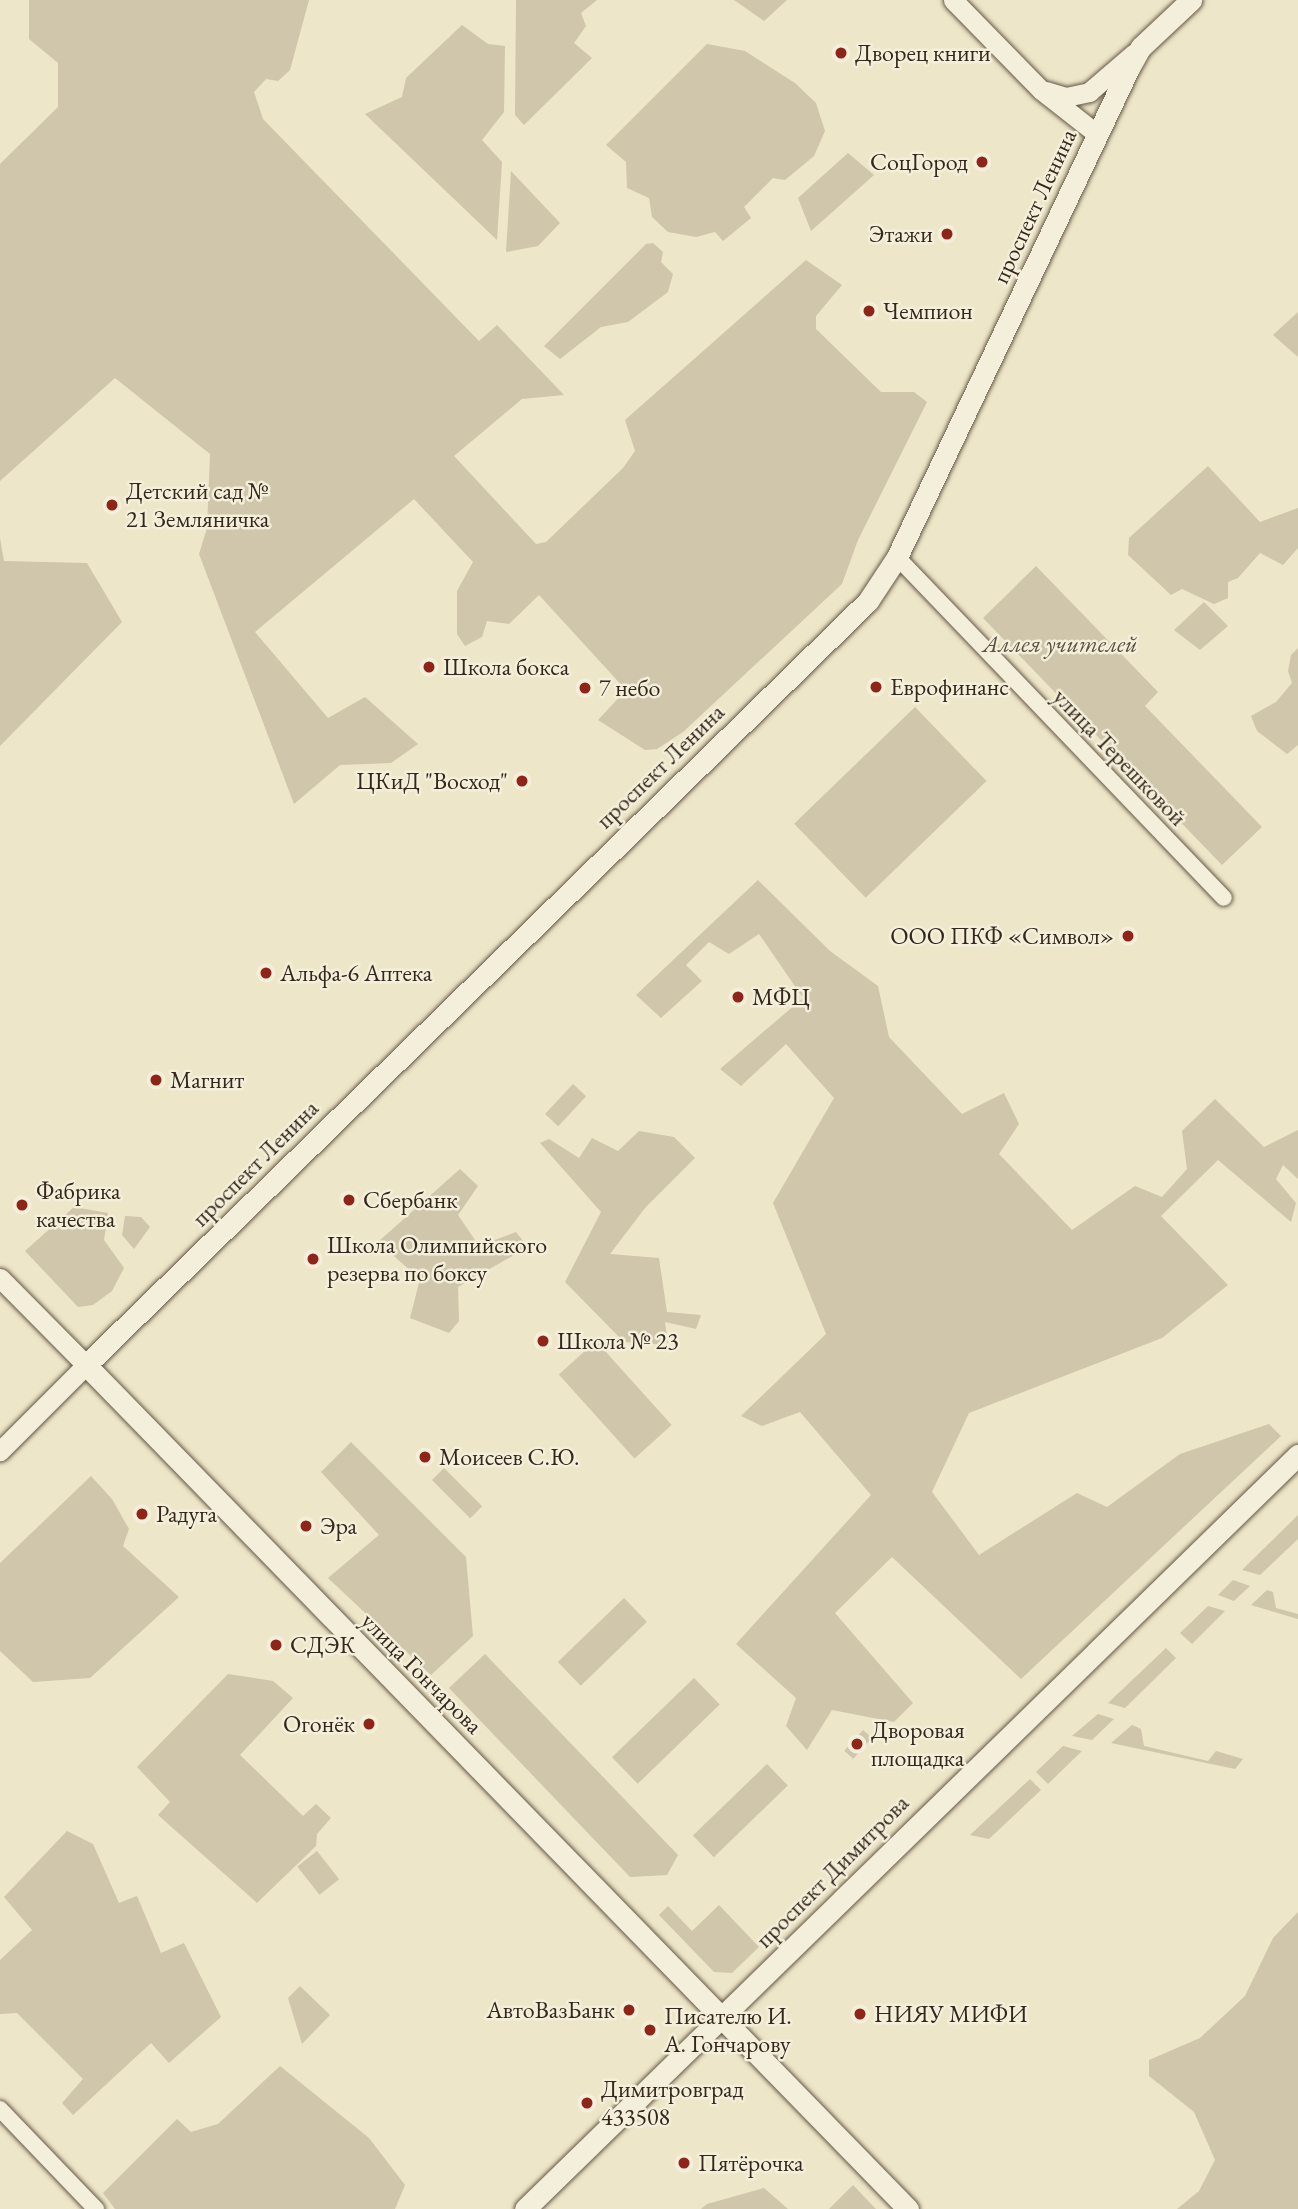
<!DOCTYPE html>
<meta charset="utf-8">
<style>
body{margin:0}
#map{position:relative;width:1298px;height:2209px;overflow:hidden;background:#eee6c8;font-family:"EB Garamond",serif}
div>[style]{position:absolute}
.green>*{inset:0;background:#cfc6ab;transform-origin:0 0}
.roads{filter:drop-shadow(0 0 2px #645747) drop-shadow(0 0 2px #645747)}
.minor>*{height:16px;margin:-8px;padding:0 8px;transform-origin:8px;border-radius:8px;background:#f4efdb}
.tertiary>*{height:19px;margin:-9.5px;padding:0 9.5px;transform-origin:9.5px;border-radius:9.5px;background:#f4efdb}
.secondary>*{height:21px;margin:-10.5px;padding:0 10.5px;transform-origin:10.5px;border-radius:10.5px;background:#f4efdb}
.dots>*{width:19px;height:19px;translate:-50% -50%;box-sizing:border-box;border:4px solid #f4efdb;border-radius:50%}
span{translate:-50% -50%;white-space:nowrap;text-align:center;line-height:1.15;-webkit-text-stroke:5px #f4efdb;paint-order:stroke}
.poi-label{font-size:24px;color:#36271c}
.left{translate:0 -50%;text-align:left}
.right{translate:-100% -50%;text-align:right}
.street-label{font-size:24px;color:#36271c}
.park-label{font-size:24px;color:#5c4f40;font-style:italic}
</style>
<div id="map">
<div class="green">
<div style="clip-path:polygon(29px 0,309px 0,290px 70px,278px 81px,266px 79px,254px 92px,263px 119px,479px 341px,497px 325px,564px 395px,522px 399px,454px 456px,536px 544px,546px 542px,623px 468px,635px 451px,625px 420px,806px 260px,842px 285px,816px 316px,816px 329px,881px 392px,914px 392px,927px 402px,858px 540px,842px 584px,683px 732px,657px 749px,645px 750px,598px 720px,626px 690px,539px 595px,509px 624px,487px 621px,482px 637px,465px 646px,457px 634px,457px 591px,473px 562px,414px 499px,255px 632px,328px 718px,365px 697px,418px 744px,391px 763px,340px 765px,294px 804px,199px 554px,207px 528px,210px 454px,115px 378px,0 481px,0 164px,58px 107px,58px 63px,29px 39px)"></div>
<div style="clip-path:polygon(516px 0,597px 0,581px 13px,586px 26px,574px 43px,592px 58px,524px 125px,515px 115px)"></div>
<div style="clip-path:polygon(734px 0,787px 0,764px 21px)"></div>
<div style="clip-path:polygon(462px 25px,488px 44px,505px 46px,504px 112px,482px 140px,502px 162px,497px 240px,365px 114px,402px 97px,406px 78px)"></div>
<div style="clip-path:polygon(707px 44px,745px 51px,795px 83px,816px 103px,825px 131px,814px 156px,785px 180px,773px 178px,744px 207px,751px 218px,723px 241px,715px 232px,696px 237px,668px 232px,652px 217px,649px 198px,627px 188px,626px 162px,606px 145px)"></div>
<div style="clip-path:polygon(848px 153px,874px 175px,811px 231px,798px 198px)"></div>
<div style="clip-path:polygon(511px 171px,560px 223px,538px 246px,506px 252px)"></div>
<div style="clip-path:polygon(653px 243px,663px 252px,661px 262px,673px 274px,668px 292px,628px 322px,601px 327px,560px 359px,544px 346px,646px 244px)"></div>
<div style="clip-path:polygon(1298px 312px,1298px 357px,1273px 335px)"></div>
<div style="clip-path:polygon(1208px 466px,1260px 522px,1298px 508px,1298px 548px,1283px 565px,1260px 553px,1238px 578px,1228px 582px,1228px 598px,1214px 604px,1182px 589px,1171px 595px,1128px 555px,1129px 538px)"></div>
<div style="clip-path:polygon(0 538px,4px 561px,87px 563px,122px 622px,0 746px)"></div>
<div style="clip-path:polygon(1036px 566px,1158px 692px,1145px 706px,1262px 827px,1222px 865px,983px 618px)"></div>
<div style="clip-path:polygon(1204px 602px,1228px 626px,1200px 650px,1174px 630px)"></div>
<div style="clip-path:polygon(1298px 648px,1298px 745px,1287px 754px,1257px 731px,1251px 716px,1276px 702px,1292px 683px,1288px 671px,1291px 655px)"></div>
<div style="left:915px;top:707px;width:103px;height:168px;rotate:46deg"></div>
<div style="clip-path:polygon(758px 880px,830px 951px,878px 986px,889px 1037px,962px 1114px,1004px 1093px,1019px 1124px,999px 1154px,1072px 1230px,1135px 1186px,1162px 1197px,1187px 1169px,1182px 1131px,1215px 1099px,1264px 1147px,1298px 1130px,1298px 1179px,1283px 1165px,1276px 1179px,1296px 1203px,1291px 1222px,1218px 1160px,1161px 1216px,1228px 1285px,1162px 1338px,969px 1413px,932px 1492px,979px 1555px,1077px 1493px,1107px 1507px,1180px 1454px,1269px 1424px,1281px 1436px,1021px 1679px,892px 1557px,835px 1613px,913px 1703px,894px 1722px,832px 1710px,807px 1750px,786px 1726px,796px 1698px,736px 1644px,871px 1495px,800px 1412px,762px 1426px,741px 1416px,826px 1334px,773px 1203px,834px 1098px,786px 1044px,741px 1086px,720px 1069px,803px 998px,759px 934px,729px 954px,709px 942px,686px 965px,702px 981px,661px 1018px,636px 995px)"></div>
<div style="left:573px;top:1084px;width:18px;height:41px;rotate:43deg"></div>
<div style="clip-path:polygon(639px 1131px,674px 1137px,695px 1158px,645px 1208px,610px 1254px,659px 1258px,667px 1312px,701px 1315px,696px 1329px,665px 1322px,668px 1345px,624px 1342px,565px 1282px,601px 1212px,540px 1143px,549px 1139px,579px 1158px,592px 1138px,618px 1151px)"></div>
<div style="clip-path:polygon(460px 1169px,478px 1186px,458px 1215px,479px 1246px,516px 1232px,528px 1247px,458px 1287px,459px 1321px,449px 1333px,410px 1318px,420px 1279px,378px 1242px)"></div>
<div style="clip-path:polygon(74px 1207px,108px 1213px,104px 1240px,124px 1268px,112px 1291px,93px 1305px,78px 1307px,25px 1251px)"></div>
<div style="clip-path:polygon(125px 1216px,141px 1217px,150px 1227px,134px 1249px,122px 1235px)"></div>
<div style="left:596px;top:1341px;width:113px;height:50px;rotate:48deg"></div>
<div style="clip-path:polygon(351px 1442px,466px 1557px,473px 1636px,431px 1675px,328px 1578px,379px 1535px,321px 1472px)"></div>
<div style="left:444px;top:1468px;width:54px;height:17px;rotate:45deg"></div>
<div style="clip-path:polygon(91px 1476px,112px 1499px,129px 1529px,123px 1546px,179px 1597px,90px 1678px,33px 1682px,0 1651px,0 1563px)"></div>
<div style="clip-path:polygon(1298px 1515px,1298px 1539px,1260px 1575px,1242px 1570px)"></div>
<div style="clip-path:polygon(1233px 1580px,1250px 1586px,1234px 1601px,1218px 1595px)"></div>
<div style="clip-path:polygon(1267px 1590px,1273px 1592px,1276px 1608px,1298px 1614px,1298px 1619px,1251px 1605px)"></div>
<div style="left:624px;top:1598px;width:33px;height:92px;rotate:46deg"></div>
<div style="clip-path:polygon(1208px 1606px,1225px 1611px,1192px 1644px,1180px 1633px)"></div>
<div style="clip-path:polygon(1166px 1648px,1176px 1658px,1125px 1708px,1108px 1703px)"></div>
<div style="clip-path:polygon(485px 1654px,678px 1855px,667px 1875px,630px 1877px,449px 1688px)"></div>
<div style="clip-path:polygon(228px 1674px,273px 1681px,293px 1698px,240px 1755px,303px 1816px,316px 1804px,331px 1818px,317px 1834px,316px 1846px,257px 1903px,158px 1815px,170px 1802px,137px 1767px)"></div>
<div style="left:694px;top:1678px;width:37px;height:114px;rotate:46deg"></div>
<div style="clip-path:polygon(1098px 1714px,1114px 1719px,1092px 1740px,1072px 1736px)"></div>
<div style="clip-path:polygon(1132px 1725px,1141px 1729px,1144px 1746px,1208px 1761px,1216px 1751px,1243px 1759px,1235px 1769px,1111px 1743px)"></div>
<div style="left:863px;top:1730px;width:12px;height:28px;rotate:42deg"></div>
<div style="clip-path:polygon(1063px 1746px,1082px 1751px,1048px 1784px,1036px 1772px)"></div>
<div style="left:767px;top:1764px;width:30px;height:103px;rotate:46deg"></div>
<div style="clip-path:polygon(1030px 1779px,1041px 1790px,989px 1839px,970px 1835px)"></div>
<div style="clip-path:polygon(67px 1831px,93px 1844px,119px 1903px,137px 1896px,161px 1953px,184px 1943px,221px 2017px,169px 2063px,151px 2043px,73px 2115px,62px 2103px,83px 2079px,17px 2013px,0 2014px,0 1960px,32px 1930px,4px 1897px)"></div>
<div style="left:317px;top:1851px;width:36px;height:25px;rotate:52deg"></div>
<div style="clip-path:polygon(719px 1905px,759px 1947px,732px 1973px,714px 1972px,659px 1915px,668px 1906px,692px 1931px)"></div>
<div style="clip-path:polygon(1298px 1912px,1298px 2209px,1177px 2209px,1199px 2191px,1215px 2160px,1194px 2112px,1149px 2076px,1149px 2060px,1200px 2038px,1245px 1996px,1273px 1938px)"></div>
<div style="clip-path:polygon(300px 1986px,330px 2015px,302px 2044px,288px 1998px)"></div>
<div style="clip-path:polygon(280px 2066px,369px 2138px,405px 2185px,395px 2209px,115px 2209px,103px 2193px,177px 2119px,191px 2132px,218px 2124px)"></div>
<div style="clip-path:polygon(853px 2185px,876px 2209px,829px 2209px)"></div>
<div style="clip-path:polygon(764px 2188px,788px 2209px,701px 2209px,707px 2204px)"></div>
</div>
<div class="roads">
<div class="minor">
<div style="left:897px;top:557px;width:472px;rotate:46.2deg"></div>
<div style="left:0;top:2109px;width:139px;rotate:46.2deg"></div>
</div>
<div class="tertiary">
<div style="left:953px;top:0;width:126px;rotate:45.6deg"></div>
<div style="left:1041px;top:90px;width:71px;rotate:38.2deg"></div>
<div style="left:1046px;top:91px;width:21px;rotate:17deg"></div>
<div style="left:1066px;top:97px;width:24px;rotate:-12deg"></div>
<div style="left:1089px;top:92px;width:58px;rotate:-40.8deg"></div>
<div style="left:0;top:1278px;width:122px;rotate:45.3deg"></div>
<div style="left:86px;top:1365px;width:122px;rotate:135deg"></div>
</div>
<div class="secondary">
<div style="left:525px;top:2209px;width:1080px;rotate:-44.29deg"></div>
<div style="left:908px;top:2209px;width:1178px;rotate:-134.24deg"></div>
<div style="left:86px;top:1365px;width:1093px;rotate:-44.33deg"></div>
<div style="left:868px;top:601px;width:53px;rotate:-56.6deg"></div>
<div style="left:897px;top:557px;width:539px;rotate:-64.62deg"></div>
<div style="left:1128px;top:70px;width:26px;rotate:-61deg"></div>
<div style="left:1141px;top:47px;width:69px;rotate:-43.2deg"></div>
</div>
</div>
<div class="dots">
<div style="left:841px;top:53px;background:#8f2418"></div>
<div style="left:982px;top:162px;background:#8f2418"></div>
<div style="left:947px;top:234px;background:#8f2418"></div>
<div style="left:869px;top:311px;background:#8f2418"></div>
<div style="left:112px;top:505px;background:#8f2418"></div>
<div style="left:429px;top:667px;background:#8f2418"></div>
<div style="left:876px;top:687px;background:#8f2418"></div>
<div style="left:585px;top:688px;background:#8f2418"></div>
<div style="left:522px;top:781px;background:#8f2418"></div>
<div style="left:1128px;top:936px;background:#8f2418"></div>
<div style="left:266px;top:973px;background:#8f2418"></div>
<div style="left:738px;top:997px;background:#8f2418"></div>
<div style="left:156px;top:1080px;background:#8f2418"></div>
<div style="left:349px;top:1200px;background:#8f2418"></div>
<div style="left:22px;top:1205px;background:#8f2418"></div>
<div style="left:313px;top:1259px;background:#8f2418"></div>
<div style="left:543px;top:1341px;background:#8f2418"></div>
<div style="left:425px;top:1457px;background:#8f2418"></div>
<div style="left:142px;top:1514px;background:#8f2418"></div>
<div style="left:306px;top:1526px;background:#8f2418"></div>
<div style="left:276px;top:1645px;background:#8f2418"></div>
<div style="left:369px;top:1724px;background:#8f2418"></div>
<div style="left:857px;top:1744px;background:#8f2418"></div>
<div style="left:629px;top:2010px;background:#8f2418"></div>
<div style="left:860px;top:2014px;background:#8f2418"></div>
<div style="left:650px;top:2030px;background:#8f2418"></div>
<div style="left:587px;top:2103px;background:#8f2418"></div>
<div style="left:684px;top:2163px;background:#8f2418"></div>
</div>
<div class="poi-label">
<span class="left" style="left:855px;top:53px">Дворец книги</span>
<span class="right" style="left:968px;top:162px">СоцГород</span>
<span class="right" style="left:933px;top:234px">Этажи</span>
<span class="left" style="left:883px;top:311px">Чемпион</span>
<span class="left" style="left:126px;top:505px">Детский сад №<br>21 Земляничка</span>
<span class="left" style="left:443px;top:667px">Школа бокса</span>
<span class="left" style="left:890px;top:687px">Еврофинанс</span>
<span class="left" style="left:599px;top:688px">7 небо</span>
<span class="right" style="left:508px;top:781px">ЦКиД "Восход"</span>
<span class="right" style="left:1114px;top:936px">ООО ПКФ «Символ»</span>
<span class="left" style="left:280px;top:973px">Альфа-6 Аптека</span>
<span class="left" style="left:752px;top:997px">МФЦ</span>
<span class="left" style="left:170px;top:1080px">Магнит</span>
<span class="left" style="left:36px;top:1205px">Фабрика<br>качества</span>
<span class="left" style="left:363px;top:1200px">Сбербанк</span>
<span class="left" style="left:327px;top:1259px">Школа Олимпийского<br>резерва по боксу</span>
<span class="left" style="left:557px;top:1341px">Школа № 23</span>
<span class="left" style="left:439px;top:1457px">Моисеев С.Ю.</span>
<span class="left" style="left:156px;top:1514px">Радуга</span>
<span class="left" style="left:320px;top:1526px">Эра</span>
<span class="left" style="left:290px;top:1645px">СДЭК</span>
<span class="right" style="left:355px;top:1724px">Огонёк</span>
<span class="left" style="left:871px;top:1744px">Дворовая<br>площадка</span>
<span class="right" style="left:615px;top:2010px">АвтоВазБанк</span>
<span class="left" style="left:874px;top:2014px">НИЯУ МИФИ</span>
<span class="left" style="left:664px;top:2030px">Писателю И.<br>А. Гончарову</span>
<span class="left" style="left:601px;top:2103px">Димитровград<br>433508</span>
<span class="left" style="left:698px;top:2163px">Пятёрочка</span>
</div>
<div class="street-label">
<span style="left:1034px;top:206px;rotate:-65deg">проспект Ленина</span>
<span style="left:1120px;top:757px;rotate:46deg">улица Терешковой</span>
<span style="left:660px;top:766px;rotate:-44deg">проспект Ленина</span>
<span style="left:255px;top:1163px;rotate:-45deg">проспект Ленина</span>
<span style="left:422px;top:1673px;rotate:45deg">улица Гончарова</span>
<span style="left:832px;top:1871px;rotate:-45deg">проспект Димитрова</span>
</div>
<div class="park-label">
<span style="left:1060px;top:644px">Аллея учителей</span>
</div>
</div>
